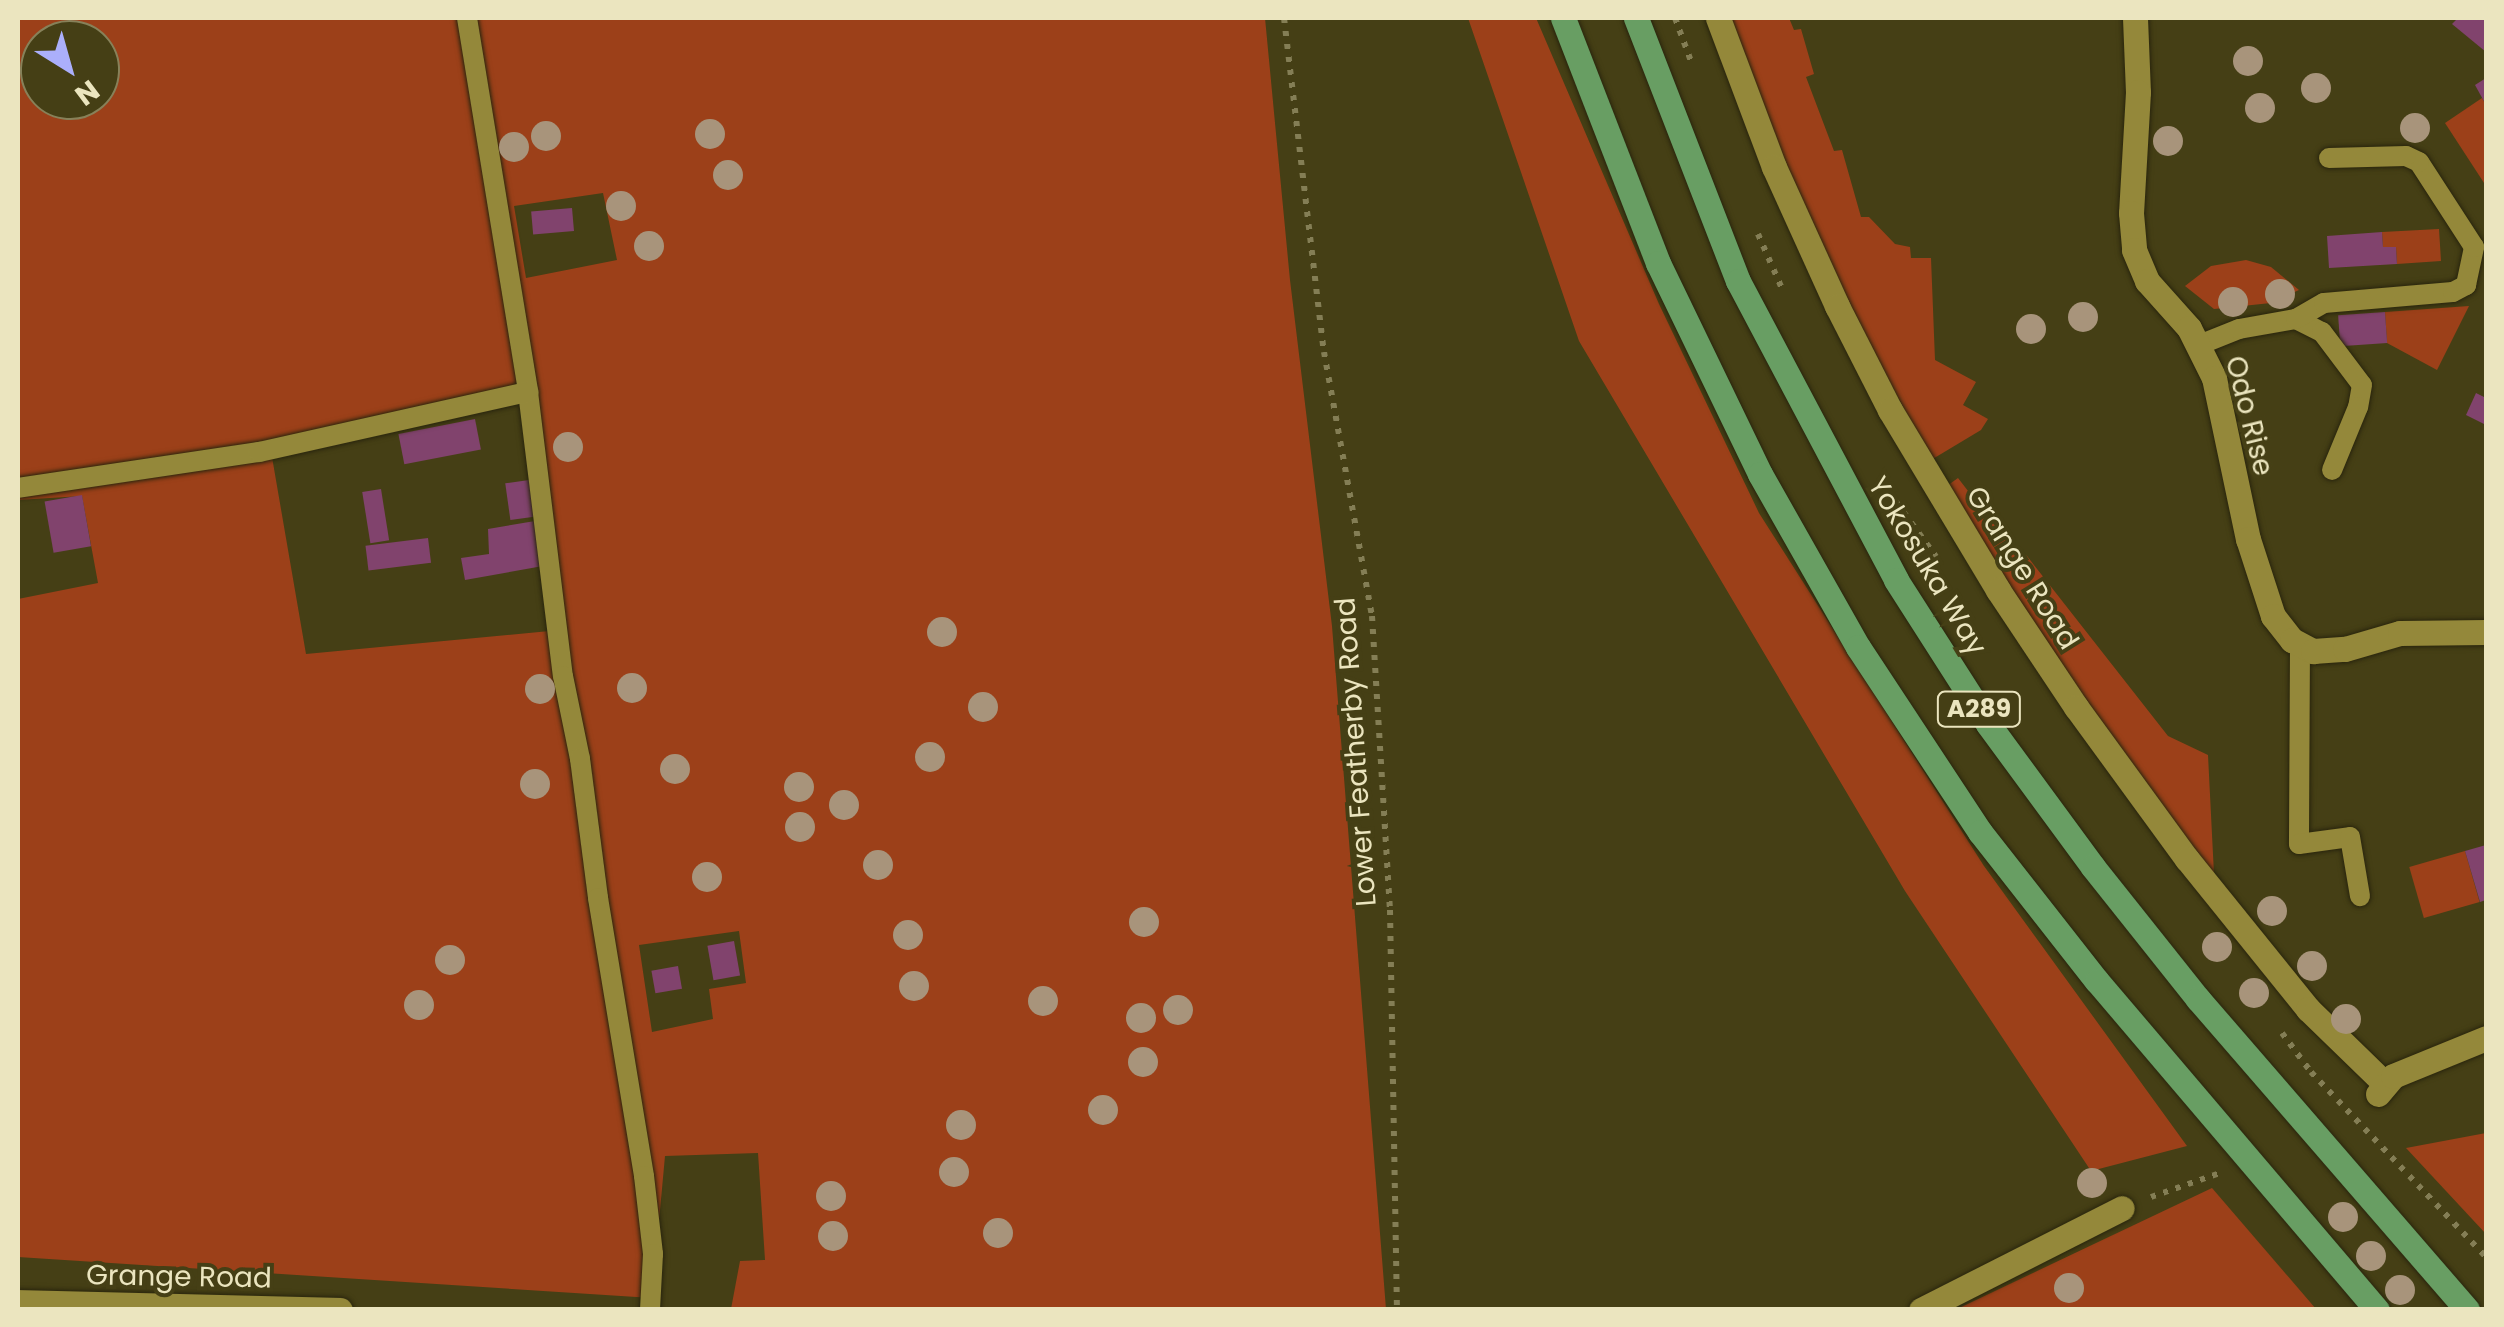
<!DOCTYPE html>
<style>
body{margin:0}
#map{position:relative;width:2504px;height:1327px;overflow:hidden;background:#453f15;font-family:Poppins,sans-serif}
div>[style]{position:absolute}
.green>*{inset:0;background:#9c4019;transform-origin:0 0}
.building>*{inset:0;background:#81436d;transform-origin:0 0}
.path>*{height:6px;margin-top:-3px;transform-origin:0;background:repeating-linear-gradient(90deg,#847e55 0 5px,transparent 0 13px)}
.roads{filter:drop-shadow(0 0 2px #29250d) drop-shadow(0 0 2px #29250d)}
.lane>*{height:20px;margin:-10px;padding:0 10px;transform-origin:10px;border-radius:10px;background:#94883a}
.street>*{height:25px;margin:-12.5px;padding:0 12.5px;transform-origin:12.5px;border-radius:12.5px;background:#94883a}
.primary>*{height:25px;margin:-12.5px;padding:0 12.5px;transform-origin:12.5px;border-radius:12.5px;background:#689e63}
.trees>*{width:30px;height:30px;margin:-15px;border-radius:50%;background:#a8947b}
span{translate:-50% -50%;white-space:nowrap;text-align:center;line-height:1.15;-webkit-text-stroke:8px #453f15;paint-order:stroke}
.shield-label span{padding:2px 8px;background:#453f15;border:2px solid;border-radius:8px;-webkit-text-stroke-width:0}
.shield-label{font-size:25px;color:#ebe5bf;font-weight:700}
.street-label{font-size:28px;color:#ebe5bf}
.frame{position:absolute;inset:0;border:20px solid #ebe5bf;pointer-events:none}
.north{position:absolute;left:20px;top:20px;width:100px;height:100px;box-sizing:border-box;background:#453f15;border:2px solid #878159;border-radius:50%;rotate:143deg;font-size:28px;font-weight:700;line-height:40px;text-align:center;color:#ebe5bf}
.north::after{content:'';display:block;margin:auto;width:35px;height:45px;background:#abaffb;clip-path:polygon(50% 0,100% 100%,50% 72%,0 100%)}
</style>
<div id="map">
<div class="green">
<div style="clip-path:polygon(evenodd,18px 18px,1265px 18px,1290px 280px,1332px 626px,1386px 1309px,731px 1309px,740px 1261px,765px 1260px,758px 1153px,665px 1156px,652px 1298px,18px 1257px,18px 599px,98px 583px,82px 496px,18px 500px,18px 18px,40px 40px,100px 40px,100px 100px,40px 100px,40px 40px,18px 18px,603px 193px,617px 260px,526px 278px,514px 206px,603px 193px,18px 18px,522px 402px,560px 630px,306px 654px,272px 457px,522px 402px,18px 18px,739px 931px,746px 983px,709px 989px,713px 1019px,652px 1032px,639px 945px,739px 931px)"></div>
<div style="clip-path:polygon(1468px 18px,1536px 18px,1659px 304px,1759px 513px,1984px 866px,2187px 1146px,2091px 1171px,1905px 891px,1579px 341px)"></div>
<div style="clip-path:polygon(1730px 18px,1789px 18px,1794px 30px,1801px 29px,1814px 74px,1806px 77px,1834px 151px,1842px 150px,1861px 217px,1869px 217px,1895px 244px,1910px 247px,1911px 258px,1931px 258px,1935px 360px,1976px 382px,1963px 405px,1988px 419px,1981px 430px,1931px 460px,1816px 242px)"></div>
<div style="clip-path:polygon(2482px 98px,2486px 105px,2486px 186px,2445px 123px)"></div>
<div style="clip-path:polygon(2439px 229px,2441px 261px,2397px 264px,2396px 247px,2383px 247px,2382px 232px)"></div>
<div style="clip-path:polygon(2246px 260px,2271px 267px,2299px 290px,2271px 303px,2214px 309px,2185px 286px,2211px 266px)"></div>
<div style="clip-path:polygon(2469px 306px,2437px 370px,2387px 343px,2385px 312px)"></div>
<div style="clip-path:polygon(1958px 478px,2009px 544px,2027px 556px,2168px 736px,2208px 755px,2214px 874px,2120px 759px,1944px 488px)"></div>
<div style="left:2465px;top:851px;width:53px;height:58px;rotate:74deg"></div>
<div style="clip-path:polygon(2486px 1133px,2486px 1234px,2406px 1148px)"></div>
<div style="clip-path:polygon(2212px 1188px,2316px 1309px,1957px 1309px)"></div>
</div>
<div class="building">
<div style="clip-path:polygon(2458px 18px,2486px 18px,2486px 52px,2452px 24px)"></div>
<div style="clip-path:polygon(2486px 78px,2486px 105px,2475px 85px)"></div>
<div style="left:572px;top:208px;width:23px;height:41px;rotate:85deg"></div>
<div style="clip-path:polygon(2382px 232px,2383px 247px,2396px 247px,2397px 264px,2329px 268px,2327px 236px)"></div>
<div style="left:2385px;top:312px;width:31px;height:47px;rotate:86deg"></div>
<div style="clip-path:polygon(2476px 393px,2486px 398px,2486px 425px,2466px 415px)"></div>
<div style="left:475px;top:419px;width:31px;height:78px;rotate:79deg"></div>
<div style="left:529px;top:480px;width:37px;height:24px;rotate:82deg"></div>
<div style="left:381px;top:489px;width:52px;height:19px;rotate:81deg"></div>
<div style="left:82px;top:495px;width:52px;height:38px;rotate:80deg"></div>
<div style="clip-path:polygon(535px 521px,543px 566px,465px 580px,461px 558px,489px 554px,488px 529px)"></div>
<div style="left:428px;top:538px;width:25px;height:63px;rotate:83deg"></div>
<div style="clip-path:polygon(2486px 845px,2486px 900px,2480px 902px,2465px 851px)"></div>
<div style="left:734px;top:941px;width:35px;height:27px;rotate:80deg"></div>
<div style="left:678px;top:966px;width:23px;height:27px;rotate:80deg"></div>
</div>
<div class="path">
<div style="left:1284px;top:18px;width:336px;rotate:83.2deg"></div>
<div style="left:1324px;top:352px;width:268px;rotate:79.7deg"></div>
<div style="left:1372px;top:616px;width:295px;rotate:86.5deg"></div>
<div style="left:1390px;top:910px;width:400px;rotate:89deg"></div>
<div style="left:1675px;top:18px;width:49px;rotate:69.7deg"></div>
<div style="left:1758px;top:234px;width:62px;rotate:66.3deg"></div>
<div style="left:1888px;top:491px;width:83px;rotate:53.8deg"></div>
<div style="left:2282px;top:1033px;width:49px;rotate:53.4deg"></div>
<div style="left:2311px;top:1072px;width:255px;rotate:46.6deg"></div>
<div style="left:2151px;top:1197px;width:73px;rotate:-19.2deg"></div>
</div>
<div class="roads">
<div class="lane">
<div style="left:467px;top:18px;width:379px;rotate:80.7deg"></div>
<div style="left:528px;top:392px;width:286px;rotate:83deg"></div>
<div style="left:563px;top:676px;width:85px;rotate:78.4deg"></div>
<div style="left:580px;top:759px;width:140px;rotate:82.6deg"></div>
<div style="left:598px;top:898px;width:282px;rotate:80.6deg"></div>
<div style="left:644px;top:1176px;width:79px;rotate:83.4deg"></div>
<div style="left:653px;top:1254px;width:56px;rotate:93.1deg"></div>
<div style="left:2296px;top:319px;width:29px;rotate:27deg"></div>
<div style="left:2322px;top:332px;width:66px;rotate:53deg"></div>
<div style="left:2362px;top:385px;width:22px;rotate:100deg"></div>
<div style="left:2358px;top:407px;width:68px;rotate:112.4deg"></div>
<div style="left:2199px;top:345px;width:43px;rotate:-21.8deg"></div>
<div style="left:2239px;top:329px;width:58px;rotate:-10deg"></div>
<div style="left:2296px;top:319px;width:32px;rotate:-30deg"></div>
<div style="left:2324px;top:303px;width:129px;rotate:-4.9deg"></div>
<div style="left:2453px;top:292px;width:15px;rotate:-28deg"></div>
<div style="left:2466px;top:285px;width:39px;rotate:-78deg"></div>
<div style="left:2474px;top:247px;width:101px;rotate:-122.9deg"></div>
<div style="left:2419px;top:162px;width:14px;rotate:-155deg"></div>
<div style="left:2406px;top:156px;width:77px;rotate:178.5deg"></div>
<div style="left:18px;top:488px;width:244px;rotate:-8.5deg"></div>
<div style="left:259px;top:452px;width:276px;rotate:-12.6deg"></div>
<div style="left:2300px;top:646px;width:198px;rotate:90.3deg"></div>
<div style="left:2299px;top:844px;width:51px;rotate:-7.8deg"></div>
<div style="left:2350px;top:837px;width:60px;rotate:80.4deg"></div>
</div>
<div class="street">
<div style="left:1718px;top:18px;width:159px;rotate:69.4deg"></div>
<div style="left:1774px;top:167px;width:153px;rotate:65.6deg"></div>
<div style="left:1837px;top:306px;width:117px;rotate:63deg"></div>
<div style="left:1890px;top:410px;width:210px;rotate:59deg"></div>
<div style="left:1998px;top:590px;width:141px;rotate:56.3deg"></div>
<div style="left:2076px;top:707px;width:188px;rotate:53.9deg"></div>
<div style="left:2187px;top:859px;width:193px;rotate:51.1deg"></div>
<div style="left:2308px;top:1009px;width:106px;rotate:44.2deg"></div>
<div style="left:2135px;top:18px;width:74px;rotate:87.7deg"></div>
<div style="left:2138px;top:92px;width:121px;rotate:93.3deg"></div>
<div style="left:2131px;top:213px;width:37px;rotate:85deg"></div>
<div style="left:2134px;top:250px;width:34px;rotate:67deg"></div>
<div style="left:2147px;top:281px;width:63px;rotate:48.2deg"></div>
<div style="left:2189px;top:328px;width:56px;rotate:63.4deg"></div>
<div style="left:2214px;top:378px;width:165px;rotate:78.1deg"></div>
<div style="left:2248px;top:539px;width:81px;rotate:72deg"></div>
<div style="left:2273px;top:616px;width:31px;rotate:52deg"></div>
<div style="left:2292px;top:640px;width:24px;rotate:28deg"></div>
<div style="left:2313px;top:651px;width:32px;rotate:-4deg"></div>
<div style="left:2345px;top:649px;width:57px;rotate:-16.2deg"></div>
<div style="left:2400px;top:633px;width:86px;rotate:-0.7deg"></div>
<div style="left:2378px;top:1094px;width:23px;rotate:-50deg"></div>
<div style="left:2393px;top:1076px;width:100px;rotate:-22.2deg"></div>
<div style="left:18px;top:1302px;width:322px;rotate:1.4deg"></div>
<div style="left:1921px;top:1310px;width:225px;rotate:-26.9deg"></div>
</div>
<div class="primary">
<div style="left:1563px;top:18px;width:263px;rotate:68.8deg"></div>
<div style="left:1658px;top:263px;width:234px;rotate:64.2deg"></div>
<div style="left:1760px;top:474px;width:199px;rotate:60.5deg"></div>
<div style="left:1858px;top:647px;width:222px;rotate:56.6deg"></div>
<div style="left:1980px;top:832px;width:189px;rotate:51.9deg"></div>
<div style="left:2097px;top:981px;width:432px;rotate:49.6deg"></div>
<div style="left:1636px;top:18px;width:282px;rotate:68.8deg"></div>
<div style="left:1738px;top:281px;width:338px;rotate:62.1deg"></div>
<div style="left:1896px;top:580px;width:171px;rotate:57.4deg"></div>
<div style="left:1988px;top:724px;width:177px;rotate:53.7deg"></div>
<div style="left:2093px;top:867px;width:169px;rotate:51.5deg"></div>
<div style="left:2198px;top:999px;width:411px;rotate:49.1deg"></div>
</div>
</div>
<div class="trees">
<div style="left:2248px;top:61px"></div>
<div style="left:2316px;top:88px"></div>
<div style="left:2260px;top:108px"></div>
<div style="left:2415px;top:128px"></div>
<div style="left:710px;top:134px"></div>
<div style="left:546px;top:136px"></div>
<div style="left:2168px;top:141px"></div>
<div style="left:514px;top:147px"></div>
<div style="left:728px;top:175px"></div>
<div style="left:621px;top:206px"></div>
<div style="left:649px;top:246px"></div>
<div style="left:2280px;top:294px"></div>
<div style="left:2233px;top:302px"></div>
<div style="left:2083px;top:317px"></div>
<div style="left:2031px;top:329px"></div>
<div style="left:568px;top:447px"></div>
<div style="left:942px;top:632px"></div>
<div style="left:632px;top:688px"></div>
<div style="left:540px;top:689px"></div>
<div style="left:983px;top:707px"></div>
<div style="left:930px;top:757px"></div>
<div style="left:675px;top:769px"></div>
<div style="left:535px;top:784px"></div>
<div style="left:799px;top:787px"></div>
<div style="left:844px;top:805px"></div>
<div style="left:800px;top:827px"></div>
<div style="left:878px;top:865px"></div>
<div style="left:707px;top:877px"></div>
<div style="left:2272px;top:911px"></div>
<div style="left:1144px;top:922px"></div>
<div style="left:908px;top:935px"></div>
<div style="left:2217px;top:947px"></div>
<div style="left:450px;top:960px"></div>
<div style="left:2312px;top:966px"></div>
<div style="left:914px;top:986px"></div>
<div style="left:2254px;top:993px"></div>
<div style="left:1043px;top:1001px"></div>
<div style="left:419px;top:1005px"></div>
<div style="left:1178px;top:1010px"></div>
<div style="left:1141px;top:1018px"></div>
<div style="left:2346px;top:1019px"></div>
<div style="left:1143px;top:1062px"></div>
<div style="left:1103px;top:1110px"></div>
<div style="left:961px;top:1125px"></div>
<div style="left:954px;top:1172px"></div>
<div style="left:2092px;top:1183px"></div>
<div style="left:831px;top:1196px"></div>
<div style="left:2343px;top:1217px"></div>
<div style="left:998px;top:1233px"></div>
<div style="left:833px;top:1236px"></div>
<div style="left:2371px;top:1256px"></div>
<div style="left:2069px;top:1288px"></div>
<div style="left:2400px;top:1290px"></div>
</div>
<div class="shield-label">
<span style="left:1979px;top:709px">A289</span>
</div>
<div class="street-label">
<span style="left:2249px;top:416px;rotate:76deg">Odo Rise</span>
<span style="left:1927px;top:566px;rotate:59deg">Yokosuka Way</span>
<span style="left:2022px;top:568px;rotate:58deg">Grange Road</span>
<span style="left:1356px;top:752px;rotate:-94deg">Lower Featherby Road</span>
<span style="left:179px;top:1277px;rotate:1deg">Grange Road</span>
</div>
<div class="frame"></div>
<div class="north">N</div>
</div>
